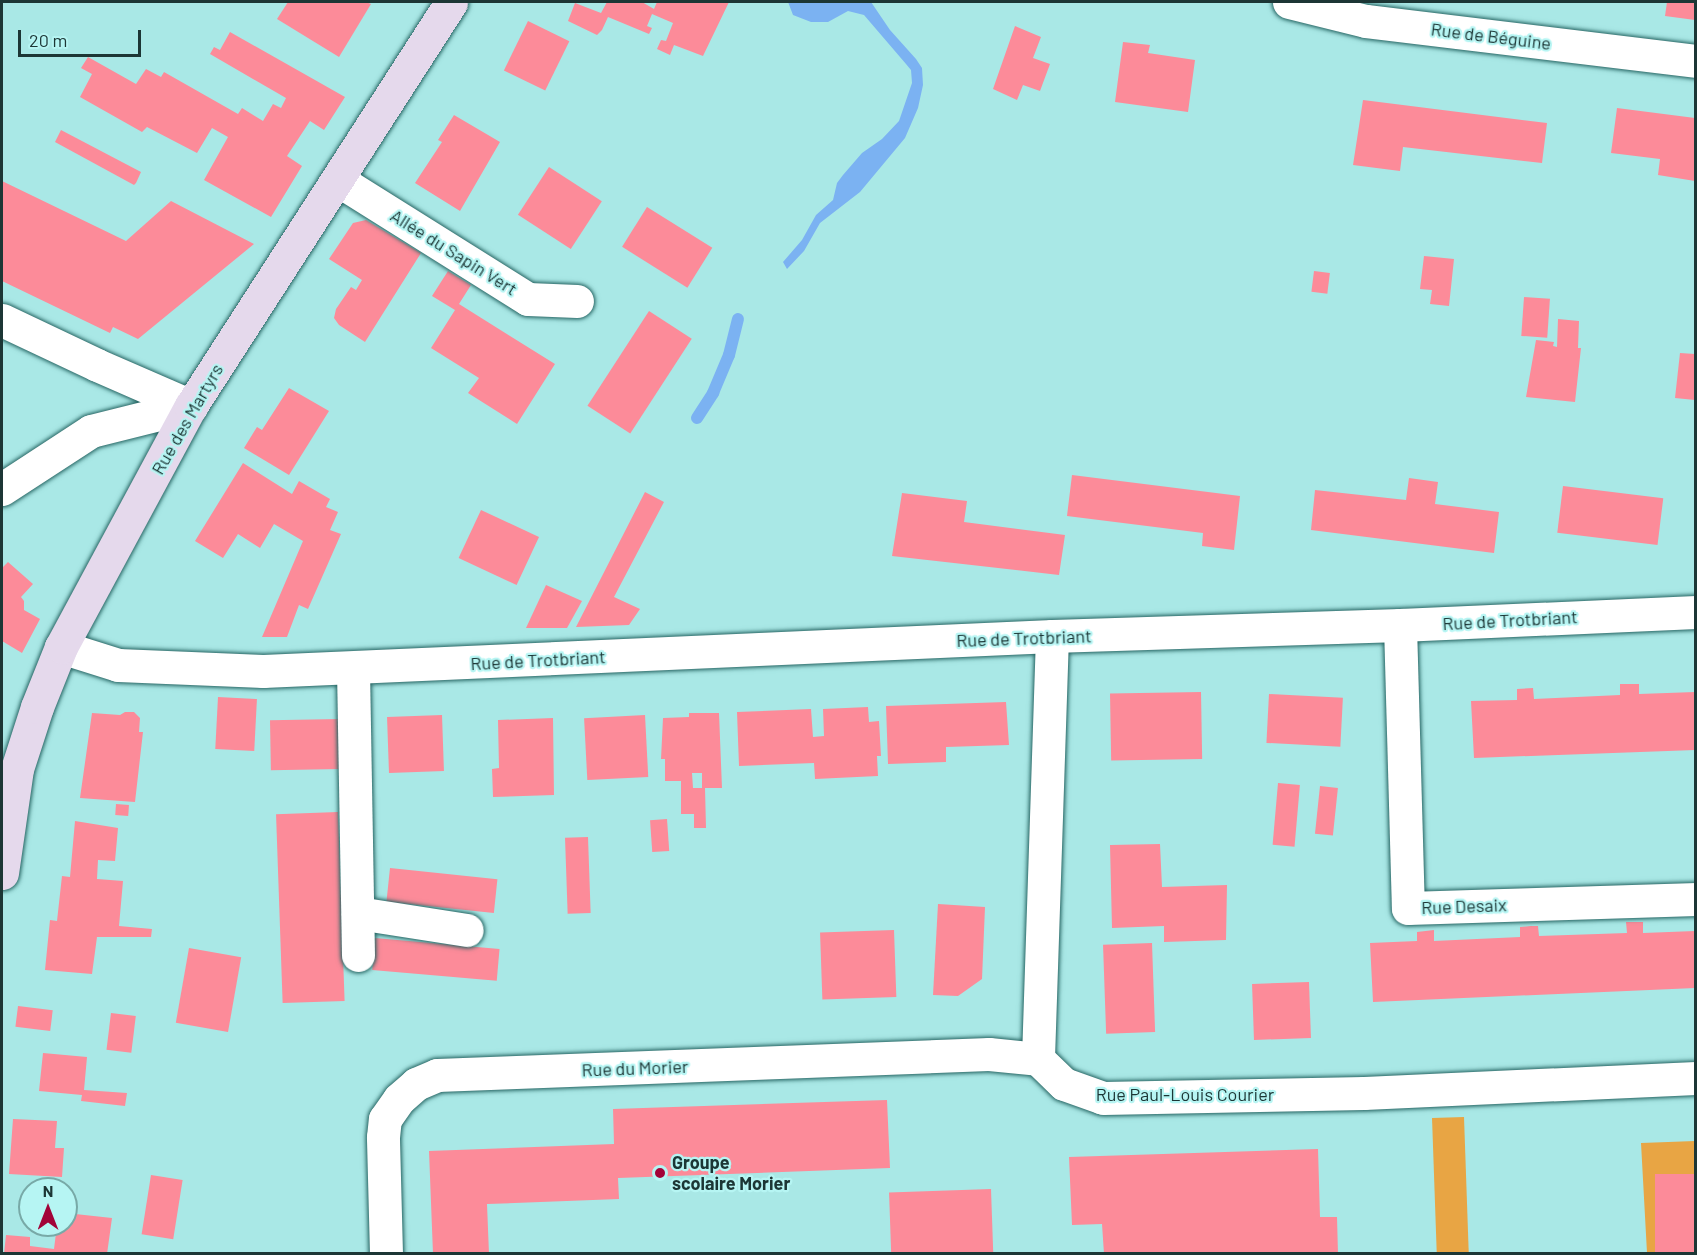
<!DOCTYPE html>
<meta charset="utf-8">
<style>
body{margin:0}
#map{position:relative;width:1697px;height:1255px;overflow:hidden;background:#a9e8e6;font-family:Barlow,sans-serif}
div>[style]{position:absolute}
.green>*{inset:0;background:#e8a544;transform-origin:0 0}
.water>*{inset:0;background:#7bb2f2}
.stream>*{height:12px;margin:-6px;padding:0 6px;transform-origin:6px;border-radius:6px;background:#7bb2f2}
.building>*{inset:0;background:#fc8b99;transform-origin:0 0}
.roads{filter:drop-shadow(0 0 2px #276664) drop-shadow(0 0 2px #276664)}
.minor>*{height:33px;margin:-16.5px;padding:0 16.5px;transform-origin:16.5px;border-radius:16.5px;background:#fff}
.secondary>*{height:33px;margin:-16.5px;padding:0 16.5px;transform-origin:16.5px;border-radius:16.5px;background:#e5d9ec}
.dots>*{width:16px;height:16px;translate:-50% -50%;box-sizing:border-box;border:3px solid #b6f5f3;border-radius:50%}
span{translate:-50% -50%;white-space:nowrap;text-align:center;line-height:1.15;-webkit-text-stroke:4.5px #b6f5f3;paint-order:stroke}
.street-label{font-size:18px;color:#1c3635}
.poi-label{font-size:18px;color:#1c3635;font-weight:700}
.left{translate:0 -50%;text-align:left}
.frame{position:absolute;inset:0;border:3px solid #1c3635;pointer-events:none}
.north{position:absolute;left:18px;top:1177px;width:60px;height:60px;box-sizing:border-box;background:#b6f5f3;border:2px solid #78a9a7;border-radius:50%;rotate:0deg;font-size:16px;font-weight:700;line-height:24px;text-align:center;color:#1c3635}
.north::after{content:'';display:block;margin:auto;width:21px;height:27px;background:#a20338;clip-path:polygon(50% 0,100% 100%,50% 72%,0 100%)}
.scale{position:absolute;left:18px;top:30px;width:123px;height:27px;box-sizing:border-box;border:3px solid #1c3635;border-top:0;padding-left:8px;font-size:18px;line-height:21px;white-space:nowrap;color:#1c3635;-webkit-text-stroke:4px #b6f5f3;paint-order:stroke}
</style>
<div id="map">
<div class="green">
<div style="left:1464px;top:1117px;width:136px;height:32px;rotate:88deg"></div>
<div style="clip-path:polygon(1695px 1141px,1695px 1174px,1655px 1177px,1659px 1253px,1647px 1253px,1641px 1143px)"></div>
</div>
<div class="water">
<div style="clip-path:polygon(788px 2px,871px 2px,890px 30px,916px 59px,922px 68px,923px 85px,918px 108px,905px 138px,860px 192px,820px 223px,804px 251px,787px 269px,783px 262px,802px 240px,816px 215px,833px 200px,837px 183px,843px 175px,862px 153px,882px 139px,899px 121px,912px 83px,911px 70px,906px 64px,864px 15px,848px 11px,828px 22px,811px 22px,793px 15px)"></div>
</div>
<div class="stream">
<div style="left:697px;top:418px;width:30px;rotate:-57deg"></div>
<div style="left:713px;top:393px;width:41px;rotate:-67.2deg"></div>
<div style="left:729px;top:355px;width:37px;rotate:-76deg"></div>
</div>
<div class="building">
<div style="clip-path:polygon(288px 2px,366px 2px,371px 4px,339px 57px,277px 19px)"></div>
<div style="clip-path:polygon(607px 2px,642px 2px,654px 9px,657px 2px,729px 2px,703px 56px,674px 45px,670px 55px,657px 49px,661px 40px,666px 41px,673px 23px,652px 14px,647px 26px,652px 28px,649px 34px,608px 17px,602px 30px,597px 35px,568px 21px,575px 3px,601px 13px)"></div>
<div style="clip-path:polygon(1667px 2px,1695px 2px,1695px 20px,1665px 16px)"></div>
<div style="left:528px;top:21px;width:46px;height:55px;rotate:26deg"></div>
<div style="clip-path:polygon(1015px 26px,1041px 37px,1033px 58px,1050px 64px,1040px 91px,1023px 85px,1017px 100px,993px 89px)"></div>
<div style="clip-path:polygon(230px 32px,345px 97px,324px 130px,310px 121px,287px 156px,302px 166px,271px 217px,204px 180px,228px 137px,212px 128px,197px 153px,147px 127px,142px 132px,80px 97px,92px 74px,81px 68px,88px 57px,136px 84px,146px 69px,161px 77px,164px 72px,238px 114px,242px 108px,263px 121px,273px 104px,281px 108px,286px 98px,210px 54px,214px 47px,220px 50px)"></div>
<div style="clip-path:polygon(1123px 42px,1150px 45px,1148px 53px,1195px 60px,1188px 112px,1115px 102px)"></div>
<div style="clip-path:polygon(1363px 100px,1547px 123px,1542px 163px,1403px 147px,1400px 171px,1353px 165px)"></div>
<div style="clip-path:polygon(1617px 108px,1695px 118px,1695px 181px,1658px 175px,1660px 159px,1611px 153px)"></div>
<div style="clip-path:polygon(454px 115px,500px 142px,460px 211px,415px 183px,442px 142px,438px 140px)"></div>
<div style="clip-path:polygon(61px 130px,141px 172px,136px 183px,134px 185px,55px 142px)"></div>
<div style="left:549px;top:167px;width:63px;height:57px;rotate:33deg"></div>
<div style="clip-path:polygon(2px 181px,126px 241px,171px 201px,254px 244px,138px 339px,113px 327px,110px 333px,2px 281px)"></div>
<div style="left:647px;top:207px;width:77px;height:47px;rotate:32deg"></div>
<div style="clip-path:polygon(366px 220px,421px 253px,365px 342px,339px 325px,334px 318px,336px 309px,351px 287px,356px 290px,362px 280px,329px 259px,353px 223px)"></div>
<div style="clip-path:polygon(1424px 256px,1454px 259px,1449px 306px,1430px 304px,1432px 290px,1420px 289px)"></div>
<div style="clip-path:polygon(448px 271px,471px 285px,459px 304px,555px 364px,517px 424px,468px 393px,479px 378px,431px 348px,455px 310px,432px 296px)"></div>
<div style="left:1314px;top:271px;width:16px;height:21px;rotate:7deg"></div>
<div style="left:1524px;top:297px;width:26px;height:39px;rotate:4deg"></div>
<div style="left:649px;top:311px;width:51px;height:113px;rotate:33deg"></div>
<div style="clip-path:polygon(1558px 319px,1579px 321px,1578px 348px,1581px 348px,1575px 402px,1526px 397px,1536px 340px,1554px 342px,1553px 346px,1557px 347px)"></div>
<div style="clip-path:polygon(1680px 353px,1695px 354px,1695px 400px,1675px 398px)"></div>
<div style="clip-path:polygon(289px 388px,329px 411px,289px 475px,244px 448px,257px 427px,262px 430px)"></div>
<div style="clip-path:polygon(243px 463px,292px 494px,299px 481px,330px 499px,326px 507px,338px 512px,330px 530px,341px 534px,308px 609px,299px 605px,287px 637px,262px 637px,303px 541px,274px 524px,260px 548px,238px 534px,223px 558px,195px 541px)"></div>
<div style="clip-path:polygon(1072px 475px,1240px 496px,1234px 550px,1202px 546px,1203px 533px,1067px 516px)"></div>
<div style="clip-path:polygon(1409px 478px,1438px 482px,1435px 504px,1499px 512px,1494px 553px,1311px 530px,1315px 490px,1406px 500px)"></div>
<div style="left:1563px;top:486px;width:101px;height:47px;rotate:7deg"></div>
<div style="clip-path:polygon(645px 492px,664px 502px,614px 597px,640px 609px,629px 625px,576px 627px)"></div>
<div style="clip-path:polygon(902px 493px,967px 501px,964px 522px,1065px 535px,1059px 575px,892px 556px)"></div>
<div style="left:481px;top:510px;width:64px;height:53px;rotate:25deg"></div>
<div style="clip-path:polygon(8px 562px,33px 584px,21px 597px,24px 601px,24px 610px,40px 619px,22px 653px,2px 641px,2px 568px)"></div>
<div style="clip-path:polygon(546px 585px,582px 601px,567px 628px,526px 628px)"></div>
<div style="clip-path:polygon(1620px 684px,1639px 684px,1639px 694px,1695px 692px,1695px 750px,1474px 758px,1471px 701px,1517px 700px,1517px 689px,1533px 688px,1534px 699px,1620px 695px)"></div>
<div style="left:1201px;top:692px;width:67px;height:91px;rotate:89deg"></div>
<div style="left:1269px;top:694px;width:74px;height:49px;rotate:3deg"></div>
<div style="left:218px;top:697px;width:39px;height:52px;rotate:3deg"></div>
<div style="clip-path:polygon(1006px 702px,1009px 745px,946px 747px,946px 762px,888px 764px,886px 706px)"></div>
<div style="clip-path:polygon(868px 707px,869px 722px,879px 721px,881px 756px,877px 756px,878px 776px,815px 779px,814px 763px,739px 766px,737px 712px,811px 709px,813px 737px,824px 736px,823px 709px)"></div>
<div style="clip-path:polygon(125px 712px,134px 712px,140px 718px,139px 732px,143px 732px,135px 802px,80px 798px,92px 713px,120px 715px)"></div>
<div style="clip-path:polygon(evenodd,689px 713px,719px 713px,722px 788px,705px 788px,706px 828px,694px 828px,694px 814px,681px 814px,681px 781px,665px 781px,665px 759px,661px 759px,663px 718px,689px 717px,689px 713px,692px 773px,702px 773px,702px 788px,693px 788px,692px 773px)"></div>
<div style="left:442px;top:715px;width:56px;height:55px;rotate:88deg"></div>
<div style="left:645px;top:715px;width:62px;height:61px;rotate:87deg"></div>
<div style="clip-path:polygon(553px 718px,554px 795px,493px 797px,492px 769px,499px 768px,498px 720px)"></div>
<div style="left:340px;top:719px;width:50px;height:70px;rotate:89deg"></div>
<div style="left:1278px;top:783px;width:22px;height:62px;rotate:5deg"></div>
<div style="left:1320px;top:786px;width:18px;height:48px;rotate:6deg"></div>
<div style="left:116px;top:804px;width:13px;height:11px;rotate:4deg"></div>
<div style="left:338px;top:812px;width:189px;height:62px;rotate:88deg"></div>
<div style="left:667px;top:819px;width:32px;height:17px;rotate:86deg"></div>
<div style="clip-path:polygon(75px 821px,118px 828px,115px 861px,98px 860px,97px 879px,123px 881px,119px 926px,152px 929px,151px 937px,97px 937px,92px 974px,45px 970px,50px 920px,57px 921px,62px 876px,70px 877px)"></div>
<div style="left:588px;top:837px;width:76px;height:23px;rotate:88deg"></div>
<div style="clip-path:polygon(1160px 844px,1162px 887px,1227px 885px,1226px 940px,1164px 942px,1164px 926px,1112px 928px,1110px 845px)"></div>
<div style="left:390px;top:868px;width:108px;height:34px;rotate:6deg"></div>
<div style="clip-path:polygon(938px 904px,985px 907px,982px 979px,958px 996px,933px 995px)"></div>
<div style="clip-path:polygon(1626px 922px,1643px 922px,1643px 933px,1695px 931px,1695px 988px,1373px 1002px,1370px 943px,1417px 941px,1417px 932px,1434px 930px,1434px 941px,1520px 937px,1520px 927px,1531px 926px,1538px 926px,1539px 936px,1627px 933px)"></div>
<div style="left:894px;top:930px;width:67px;height:74px;rotate:88deg"></div>
<div style="left:375px;top:938px;width:125px;height:32px;rotate:5deg"></div>
<div style="left:1152px;top:943px;width:89px;height:49px;rotate:88deg"></div>
<div style="left:189px;top:948px;width:53px;height:76px;rotate:10deg"></div>
<div style="left:1309px;top:982px;width:56px;height:57px;rotate:88deg"></div>
<div style="left:18px;top:1006px;width:35px;height:21px;rotate:7deg"></div>
<div style="left:111px;top:1013px;width:25px;height:37px;rotate:7deg"></div>
<div style="clip-path:polygon(43px 1053px,87px 1057px,84px 1090px,127px 1093px,125px 1106px,81px 1101px,82px 1095px,39px 1091px)"></div>
<div style="clip-path:polygon(887px 1100px,890px 1168px,618px 1178px,619px 1199px,487px 1204px,489px 1254px,433px 1254px,429px 1151px,614px 1144px,613px 1109px)"></div>
<div style="clip-path:polygon(13px 1119px,57px 1121px,55px 1148px,64px 1148px,62px 1177px,9px 1174px)"></div>
<div style="clip-path:polygon(1318px 1149px,1320px 1217px,1337px 1217px,1338px 1254px,1104px 1254px,1102px 1224px,1072px 1225px,1069px 1157px)"></div>
<div style="left:1695px;top:1174px;width:80px;height:40px;rotate:90deg"></div>
<div style="left:151px;top:1175px;width:32px;height:60px;rotate:9deg"></div>
<div style="left:991px;top:1189px;width:65px;height:102px;rotate:88deg"></div>
<div style="clip-path:polygon(66px 1213px,112px 1218px,107px 1254px,4px 1254px,6px 1235px,30px 1237px,30px 1246px,54px 1249px,57px 1225px,66px 1225px)"></div>
</div>
<div class="roads">
<div class="minor">
<div style="left:1289px;top:2px;width:79px;rotate:13.9deg"></div>
<div style="left:1366px;top:21px;width:332px;rotate:6.9deg"></div>
<div style="left:338px;top:180px;width:224px;rotate:32.1deg"></div>
<div style="left:528px;top:299px;width:49px;rotate:2.3deg"></div>
<div style="left:2px;top:320px;width:105px;rotate:25.3deg"></div>
<div style="left:97px;top:365px;width:103px;rotate:23.6deg"></div>
<div style="left:2px;top:489px;width:106px;rotate:-33.1deg"></div>
<div style="left:91px;top:431px;width:103px;rotate:-14deg"></div>
<div style="left:1400px;top:625px;width:283px;rotate:88.4deg"></div>
<div style="left:1408px;top:908px;width:288px;rotate:-1.8deg"></div>
<div style="left:1052px;top:636px;width:423px;rotate:91.9deg"></div>
<div style="left:1038px;top:1059px;width:36px;rotate:44deg"></div>
<div style="left:1064px;top:1084px;width:41px;rotate:19.7deg"></div>
<div style="left:1103px;top:1098px;width:261px;rotate:-1.1deg"></div>
<div style="left:1364px;top:1093px;width:332px;rotate:-2.6deg"></div>
<div style="left:61px;top:647px;width:60px;rotate:17.5deg"></div>
<div style="left:118px;top:665px;width:145px;rotate:2.4deg"></div>
<div style="left:263px;top:671px;width:790px;rotate:-2.54deg"></div>
<div style="left:1052px;top:636px;width:348px;rotate:-1.8deg"></div>
<div style="left:1400px;top:625px;width:296px;rotate:-2.5deg"></div>
<div style="left:353px;top:669px;width:286px;rotate:89deg"></div>
<div style="left:358px;top:913px;width:110px;rotate:8.9deg"></div>
<div style="left:386px;top:1254px;width:117px;rotate:-91.5deg"></div>
<div style="left:383px;top:1137px;width:18px;rotate:-84deg"></div>
<div style="left:385px;top:1119px;width:24px;rotate:-55deg"></div>
<div style="left:399px;top:1099px;width:23px;rotate:-41deg"></div>
<div style="left:416px;top:1084px;width:23px;rotate:-23deg"></div>
<div style="left:437px;top:1075px;width:552px;rotate:-2.18deg"></div>
<div style="left:989px;top:1054px;width:49px;rotate:5.8deg"></div>
</div>
<div class="secondary">
<div style="left:2px;top:873px;width:105px;rotate:-81.8deg"></div>
<div style="left:17px;top:769px;width:65px;rotate:-72.1deg"></div>
<div style="left:37px;top:707px;width:65px;rotate:-68.2deg"></div>
<div style="left:61px;top:647px;width:274px;rotate:-61.7deg"></div>
<div style="left:191px;top:406px;width:480px;rotate:-57.2deg"></div>
</div>
</div>
<div class="dots">
<div style="left:660px;top:1173px;background:#a20338"></div>
</div>
<div class="street-label">
<span style="left:1491px;top:36px;rotate:7deg">Rue de Béguine</span>
<span style="left:454px;top:252px;rotate:32deg">Allée du Sapin Vert</span>
<span style="left:187px;top:419px;rotate:-60deg">Rue des Martyrs</span>
<span style="left:1510px;top:620px;rotate:-3deg">Rue de Trotbriant</span>
<span style="left:1024px;top:638px;rotate:-2deg">Rue de Trotbriant</span>
<span style="left:538px;top:660px;rotate:-3deg">Rue de Trotbriant</span>
<span style="left:1464px;top:906px;rotate:-2deg">Rue Desaix</span>
<span style="left:635px;top:1068px;rotate:-2deg">Rue du Morier</span>
<span style="left:1185px;top:1094px">Rue Paul-Louis Courier</span>
</div>
<div class="poi-label">
<span class="left" style="left:672px;top:1173px">Groupe<br>scolaire Morier</span>
</div>
<div class="frame"></div>
<div class="north">N</div>
<div class="scale">20 m</div>
</div>
